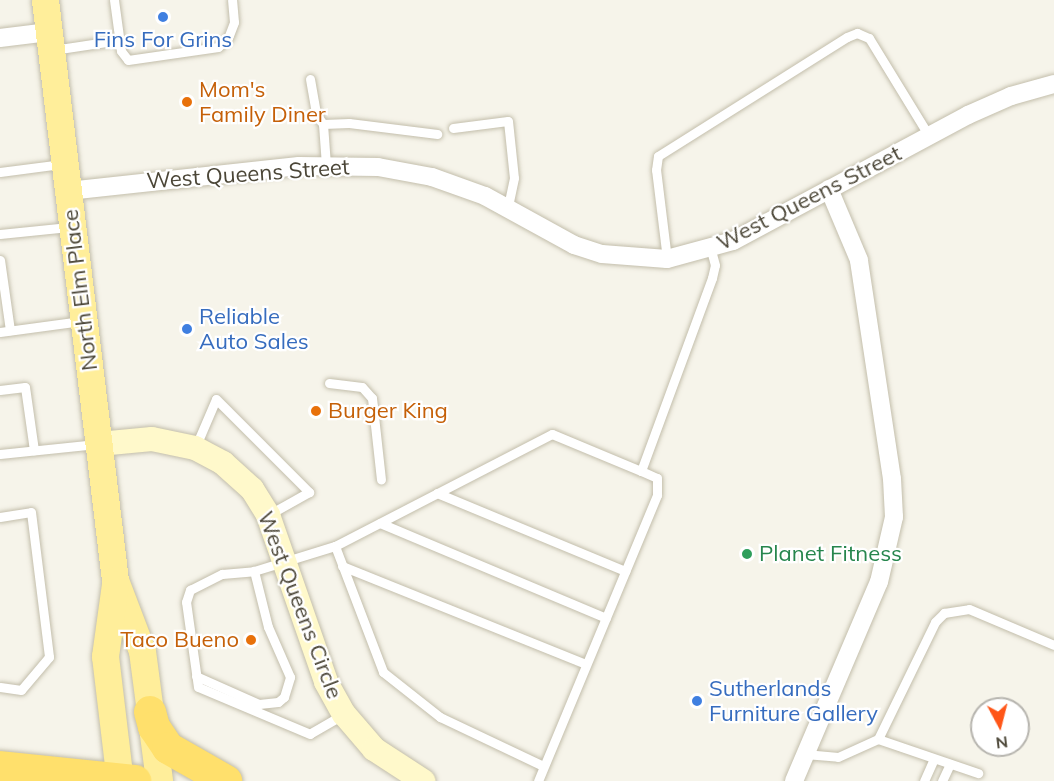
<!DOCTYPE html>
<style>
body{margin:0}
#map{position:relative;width:1054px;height:781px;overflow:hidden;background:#f6f4ea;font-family:Mulish,sans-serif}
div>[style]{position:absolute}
.roads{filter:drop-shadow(0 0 2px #c3beab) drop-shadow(0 0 2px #c3beab)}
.lane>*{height:9px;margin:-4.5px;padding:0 4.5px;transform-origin:4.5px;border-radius:4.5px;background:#fff}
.street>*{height:18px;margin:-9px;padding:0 9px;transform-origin:9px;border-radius:9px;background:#fff}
.secondary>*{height:24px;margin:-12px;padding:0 12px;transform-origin:12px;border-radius:12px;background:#fff9cb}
.primary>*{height:27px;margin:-13.5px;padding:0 13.5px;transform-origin:13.5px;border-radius:13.5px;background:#ffee9a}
.highway>*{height:32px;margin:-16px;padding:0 16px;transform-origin:16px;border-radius:16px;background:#ffe06c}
.dots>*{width:16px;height:16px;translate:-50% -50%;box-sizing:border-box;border:3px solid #fff;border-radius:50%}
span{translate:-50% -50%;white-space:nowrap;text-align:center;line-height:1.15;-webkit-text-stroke:4.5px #fff;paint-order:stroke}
.shop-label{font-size:22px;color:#366cbe}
.left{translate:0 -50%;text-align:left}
.food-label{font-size:22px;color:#c56008}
.right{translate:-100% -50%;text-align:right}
.street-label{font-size:22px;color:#4b4637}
.leisure-label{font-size:22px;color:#27864d}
.north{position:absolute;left:970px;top:697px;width:60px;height:60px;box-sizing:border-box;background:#fff;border:2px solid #b7b5af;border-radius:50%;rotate:173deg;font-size:16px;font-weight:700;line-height:24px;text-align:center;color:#4b4637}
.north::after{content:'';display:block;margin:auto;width:21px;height:27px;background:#ff5618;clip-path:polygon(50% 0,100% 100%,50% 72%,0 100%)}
</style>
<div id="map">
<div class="roads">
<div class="lane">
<div style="left:114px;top:0;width:51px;rotate:82.2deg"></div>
<div style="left:121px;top:51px;width:11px;rotate:52deg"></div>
<div style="left:128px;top:60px;width:91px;rotate:-8.2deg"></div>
<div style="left:218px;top:47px;width:13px;rotate:-42deg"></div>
<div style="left:228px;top:38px;width:17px;rotate:-69deg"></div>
<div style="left:234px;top:22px;width:22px;rotate:-95deg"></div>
<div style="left:53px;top:50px;width:67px;rotate:-8.6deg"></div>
<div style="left:310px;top:79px;width:36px;rotate:80deg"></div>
<div style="left:316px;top:114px;width:12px;rotate:55deg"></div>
<div style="left:453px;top:128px;width:55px;rotate:-7.3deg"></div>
<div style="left:508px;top:121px;width:57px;rotate:84deg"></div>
<div style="left:514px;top:178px;width:30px;rotate:102deg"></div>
<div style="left:326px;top:165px;width:41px;rotate:-94.2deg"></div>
<div style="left:323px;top:124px;width:26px;rotate:-2deg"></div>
<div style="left:349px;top:123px;width:89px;rotate:7.1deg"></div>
<div style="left:0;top:172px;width:63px;rotate:-7.4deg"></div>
<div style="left:0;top:234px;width:69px;rotate:-5.8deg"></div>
<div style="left:667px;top:259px;width:90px;rotate:-97deg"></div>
<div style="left:656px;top:170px;width:14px;rotate:-82deg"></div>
<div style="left:658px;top:156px;width:223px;rotate:-32.2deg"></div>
<div style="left:847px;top:37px;width:11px;rotate:-22deg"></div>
<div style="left:857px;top:33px;width:13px;rotate:23deg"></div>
<div style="left:869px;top:38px;width:115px;rotate:58.5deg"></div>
<div style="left:0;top:260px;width:71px;rotate:81.9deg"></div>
<div style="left:0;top:332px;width:82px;rotate:-7.7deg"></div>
<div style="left:329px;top:383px;width:33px;rotate:7deg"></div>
<div style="left:362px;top:387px;width:15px;rotate:48deg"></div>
<div style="left:372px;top:398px;width:82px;rotate:83.7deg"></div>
<div style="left:0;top:390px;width:25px;rotate:-7deg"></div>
<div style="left:25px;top:387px;width:64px;rotate:81.9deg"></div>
<div style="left:195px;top:448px;width:53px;rotate:-66.8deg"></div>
<div style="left:216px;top:399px;width:132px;rotate:45deg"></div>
<div style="left:309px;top:492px;width:47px;rotate:150.7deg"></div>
<div style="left:0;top:454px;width:97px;rotate:-5.9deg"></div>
<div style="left:437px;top:493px;width:204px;rotate:22.5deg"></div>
<div style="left:0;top:517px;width:31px;rotate:-9deg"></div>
<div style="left:31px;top:512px;width:146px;rotate:82.9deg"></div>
<div style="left:49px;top:657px;width:43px;rotate:130.3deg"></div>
<div style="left:21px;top:690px;width:21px;rotate:-172deg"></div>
<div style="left:380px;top:523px;width:245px;rotate:22.8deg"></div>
<div style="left:335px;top:546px;width:135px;rotate:69.1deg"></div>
<div style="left:383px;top:672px;width:73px;rotate:38.3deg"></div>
<div style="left:440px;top:717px;width:114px;rotate:25.4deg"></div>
<div style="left:342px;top:566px;width:263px;rotate:21.9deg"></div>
<div style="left:196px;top:676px;width:69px;rotate:24deg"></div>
<div style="left:259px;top:704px;width:19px;rotate:-6deg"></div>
<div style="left:278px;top:702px;width:8px;rotate:-40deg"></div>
<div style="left:284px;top:697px;width:21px;rotate:-73deg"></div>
<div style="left:290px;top:677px;width:55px;rotate:-113.7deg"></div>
<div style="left:268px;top:627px;width:58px;rotate:-104deg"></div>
<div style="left:344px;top:714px;width:39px;rotate:150deg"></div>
<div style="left:310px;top:734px;width:121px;rotate:-157.2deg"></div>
<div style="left:198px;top:687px;width:86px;rotate:-98deg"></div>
<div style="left:186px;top:602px;width:13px;rotate:-72deg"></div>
<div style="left:190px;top:590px;width:36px;rotate:-27deg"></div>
<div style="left:222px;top:574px;width:32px;rotate:-5deg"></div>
<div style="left:254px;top:571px;width:85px;rotate:-17.2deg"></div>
<div style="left:335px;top:546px;width:244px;rotate:-27.3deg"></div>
<div style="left:552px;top:434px;width:96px;rotate:22.6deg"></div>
<div style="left:641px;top:471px;width:206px;rotate:-69.8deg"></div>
<div style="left:712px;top:278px;width:13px;rotate:-77deg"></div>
<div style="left:715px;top:265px;width:16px;rotate:-105deg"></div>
<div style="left:878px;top:739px;width:106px;rotate:18.8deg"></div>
<div style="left:805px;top:754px;width:33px;rotate:5deg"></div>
<div style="left:838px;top:757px;width:44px;rotate:-24.2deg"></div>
<div style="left:878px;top:739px;width:130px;rotate:-64deg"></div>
<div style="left:935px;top:622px;width:13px;rotate:-45deg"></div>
<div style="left:944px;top:613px;width:25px;rotate:-9deg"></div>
<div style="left:969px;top:609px;width:92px;rotate:23deg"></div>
<div style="left:538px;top:781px;width:310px;rotate:-67.4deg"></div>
<div style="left:657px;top:495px;width:17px;rotate:-90deg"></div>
<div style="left:657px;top:478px;width:17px;rotate:-156deg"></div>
<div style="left:924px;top:781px;width:24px;rotate:-66deg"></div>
<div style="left:942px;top:781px;width:19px;rotate:-65deg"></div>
</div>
<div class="street">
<div style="left:0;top:38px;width:49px;rotate:-7deg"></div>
<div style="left:68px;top:191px;width:232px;rotate:-6.2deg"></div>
<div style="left:299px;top:166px;width:79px;rotate:0.7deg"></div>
<div style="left:378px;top:167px;width:55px;rotate:10.5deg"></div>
<div style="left:432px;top:177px;width:56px;rotate:19.7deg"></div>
<div style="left:485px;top:196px;width:102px;rotate:28.8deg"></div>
<div style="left:574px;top:245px;width:29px;rotate:18deg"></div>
<div style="left:602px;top:254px;width:65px;rotate:4.4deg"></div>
<div style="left:667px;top:259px;width:68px;rotate:-15.3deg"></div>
<div style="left:733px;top:241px;width:267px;rotate:-28.2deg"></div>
<div style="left:968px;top:115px;width:47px;rotate:-23.8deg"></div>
<div style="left:1011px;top:96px;width:45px;rotate:-15.6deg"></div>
<div style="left:794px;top:781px;width:216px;rotate:-66.9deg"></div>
<div style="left:879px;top:582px;width:67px;rotate:-77deg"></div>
<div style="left:894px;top:517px;width:38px;rotate:-93deg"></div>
<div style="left:892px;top:479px;width:221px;rotate:-98.6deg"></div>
<div style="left:859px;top:260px;width:77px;rotate:-112.9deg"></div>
</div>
<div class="secondary">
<div style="left:99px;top:444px;width:53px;rotate:-5.4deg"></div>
<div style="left:152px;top:439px;width:44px;rotate:11.8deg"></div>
<div style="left:195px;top:448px;width:32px;rotate:28deg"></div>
<div style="left:223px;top:463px;width:39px;rotate:42deg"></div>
<div style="left:252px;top:489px;width:31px;rotate:58deg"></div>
<div style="left:268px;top:515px;width:177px;rotate:70.8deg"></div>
<div style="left:326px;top:682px;width:37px;rotate:61deg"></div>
<div style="left:344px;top:714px;width:46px;rotate:49.4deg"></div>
<div style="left:374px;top:749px;width:59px;rotate:33.1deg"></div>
</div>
<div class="primary">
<div style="left:45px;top:0;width:584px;rotate:83.12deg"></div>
<div style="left:115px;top:580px;width:76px;rotate:69.2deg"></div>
<div style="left:142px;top:651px;width:131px;rotate:82.5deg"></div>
<div style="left:115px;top:584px;width:73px;rotate:97.9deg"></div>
<div style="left:105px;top:656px;width:126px;rotate:83.2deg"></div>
</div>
<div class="highway">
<div style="left:150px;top:712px;width:16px;rotate:75deg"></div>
<div style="left:154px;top:727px;width:25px;rotate:56deg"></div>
<div style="left:168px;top:748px;width:67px;rotate:29.6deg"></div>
<div style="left:0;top:767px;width:136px;rotate:5.9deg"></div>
</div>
</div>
<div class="dots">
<div style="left:163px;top:17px;background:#3f7fe0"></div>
<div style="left:187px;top:102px;background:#e8710a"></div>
<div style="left:187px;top:329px;background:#3f7fe0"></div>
<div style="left:316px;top:411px;background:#e8710a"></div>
<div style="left:747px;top:554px;background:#2e9e5b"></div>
<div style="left:251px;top:640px;background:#e8710a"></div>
<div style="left:697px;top:701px;background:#3f7fe0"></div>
</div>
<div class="shop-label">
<span style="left:163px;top:40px">Fins For Grins</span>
<span class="left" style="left:199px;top:329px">Reliable<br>Auto Sales</span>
<span class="left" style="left:709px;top:701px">Sutherlands<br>Furniture Gallery</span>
</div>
<div class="food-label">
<span class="left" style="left:199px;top:102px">Mom's<br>Family Diner</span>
<span class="left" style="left:328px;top:411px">Burger King</span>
<span class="right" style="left:239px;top:640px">Taco Bueno</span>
</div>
<div class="street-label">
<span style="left:248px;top:174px;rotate:-4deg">West Queens Street</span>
<span style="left:809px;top:198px;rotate:-27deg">West Queens Street</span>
<span style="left:80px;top:290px;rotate:-97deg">North Elm Place</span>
<span style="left:300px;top:605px;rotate:69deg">West Queens Circle</span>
</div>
<div class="leisure-label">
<span class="left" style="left:759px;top:554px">Planet Fitness</span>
</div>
<div class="north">N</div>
</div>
